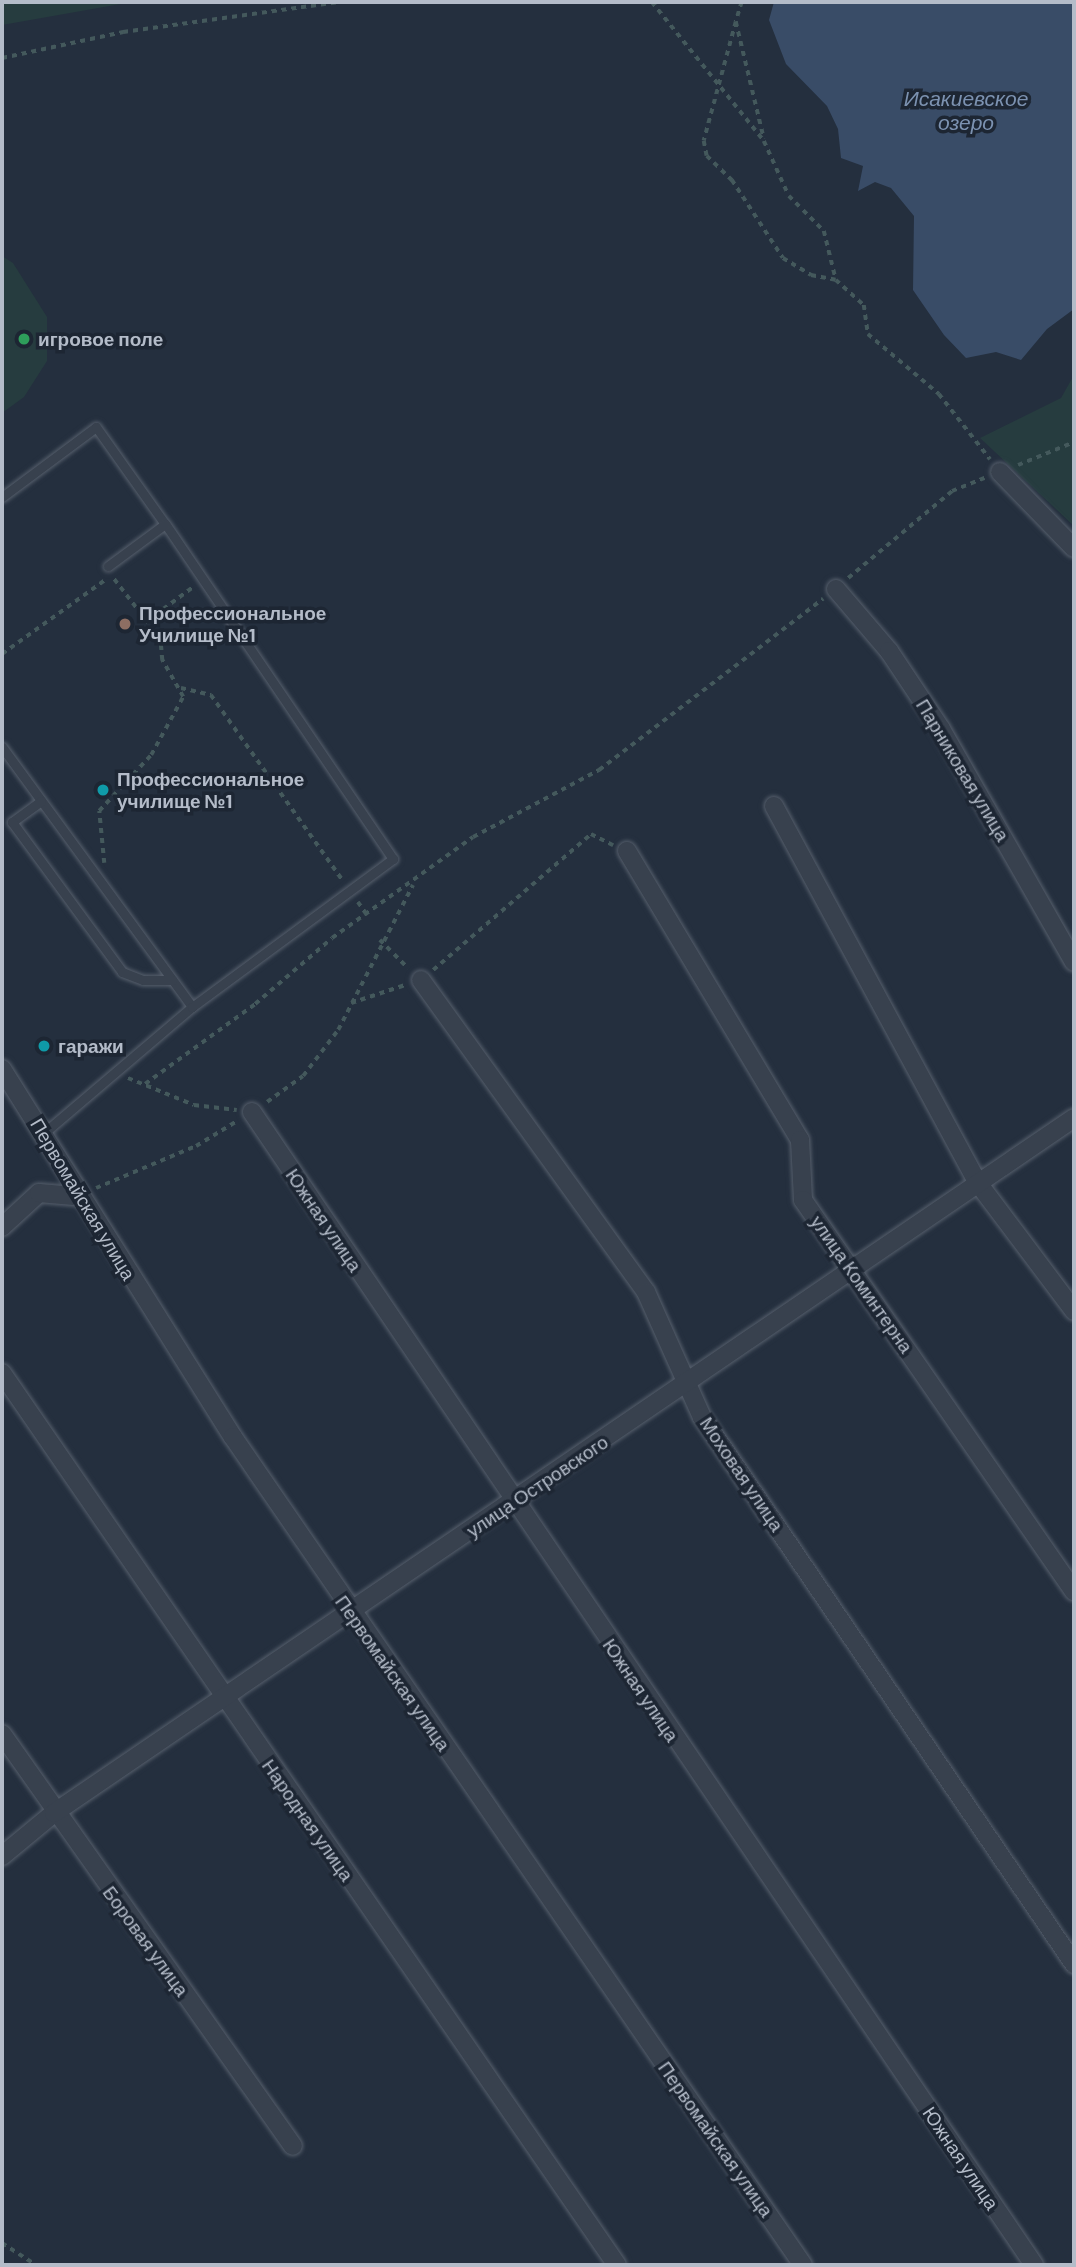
<!DOCTYPE html>
<meta charset="utf-8">
<style>
body{margin:0}
#map{position:relative;width:1076px;height:2267px;overflow:hidden;background:#242f3e;font-family:Barlow,sans-serif}
div>[style]{position:absolute}
.green>*{inset:0;background:#263c3f}
.water>*{inset:0;background:#394c67}
.path>*{height:3.5px;margin-top:-1.75px;transform-origin:0;background:repeating-linear-gradient(90deg,#44595c 0 5px,transparent 0 10px)}
.roads{filter:drop-shadow(0 0 2px #565f6c) drop-shadow(0 0 2px #565f6c)}
.service>*{height:9px;margin:-4.5px;padding:0 4.5px;transform-origin:4.5px;border-radius:4.5px;background:#38414e}
.minor>*{height:18px;margin:-9px;padding:0 9px;transform-origin:9px;border-radius:9px;background:#38414e}
.dots>*{width:19px;height:19px;translate:-50% -50%;box-sizing:border-box;border:4px solid #1d2633;border-radius:50%}
span{translate:-50% -50%;white-space:nowrap;text-align:center;line-height:1.15;-webkit-text-stroke:7px #1d2633;paint-order:stroke}
.poi-label{font-size:19px;color:#b4bcc9;font-weight:700}
.left{translate:0 -50%;text-align:left}
.street-label{font-size:19px;color:#b4bcc9}
.water-label{font-size:21px;color:#7c92b1;font-style:italic}
.frame{position:absolute;inset:0;border:4px solid #b4bcc9;pointer-events:none}
</style>
<div id="map">
<div class="green">
<div style="clip-path:polygon(2px 2px,132px 2px,2px 25px)"></div>
<div style="clip-path:polygon(2px 256px,13px 263px,47px 317px,47px 361px,24px 397px,2px 413px)"></div>
<div style="clip-path:polygon(1074px 375px,1074px 526px,980px 438px,1061px 398px)"></div>
</div>
<div class="water">
<div style="clip-path:polygon(774px 2px,1074px 2px,1074px 309px,1047px 329px,1021px 360px,996px 352px,966px 358px,944px 335px,913px 290px,914px 216px,891px 188px,875px 182px,858px 191px,863px 166px,841px 158px,838px 129px,827px 106px,786px 64px,769px 20px)"></div>
</div>
<div class="path">
<div style="left:652px;top:2px;width:179px;rotate:51.1deg"></div>
<div style="left:764px;top:141px;width:60px;rotate:65.6deg"></div>
<div style="left:789px;top:196px;width:49px;rotate:45deg"></div>
<div style="left:824px;top:231px;width:50px;rotate:76.2deg"></div>
<div style="left:836px;top:280px;width:38px;rotate:42deg"></div>
<div style="left:864px;top:305px;width:29px;rotate:82deg"></div>
<div style="left:868px;top:334px;width:93px;rotate:40.2deg"></div>
<div style="left:939px;top:394px;width:83px;rotate:51.9deg"></div>
<div style="left:742px;top:2px;width:21px;rotate:107deg"></div>
<div style="left:736px;top:22px;width:120px;rotate:76.5deg"></div>
<div style="left:736px;top:22px;width:123px;rotate:105.1deg"></div>
<div style="left:704px;top:141px;width:15px;rotate:79deg"></div>
<div style="left:707px;top:156px;width:35px;rotate:44deg"></div>
<div style="left:732px;top:180px;width:93px;rotate:56.8deg"></div>
<div style="left:783px;top:258px;width:33px;rotate:31deg"></div>
<div style="left:811px;top:275px;width:25px;rotate:11deg"></div>
<div style="left:2px;top:58px;width:124px;rotate:-12.1deg"></div>
<div style="left:123px;top:32px;width:218px;rotate:-7.9deg"></div>
<div style="left:1018px;top:465px;width:61px;rotate:-22.3deg"></div>
<div style="left:848px;top:578px;width:136px;rotate:-39.9deg"></div>
<div style="left:952px;top:491px;width:35px;rotate:-22deg"></div>
<div style="left:147px;top:621px;width:57px;rotate:-36.5deg"></div>
<div style="left:2px;top:654px;width:127px;rotate:-35.7deg"></div>
<div style="left:181px;top:688px;width:31px;rotate:13deg"></div>
<div style="left:211px;top:695px;width:228px;rotate:54.6deg"></div>
<div style="left:104px;top:863px;width:52px;rotate:-95.5deg"></div>
<div style="left:99px;top:811px;width:76px;rotate:-47.1deg"></div>
<div style="left:151px;top:755px;width:66px;rotate:-61.1deg"></div>
<div style="left:183px;top:697px;width:43px;rotate:-119.6deg"></div>
<div style="left:162px;top:660px;width:21px;rotate:-95deg"></div>
<div style="left:160px;top:639px;width:78px;rotate:-127.7deg"></div>
<div style="left:358px;top:902px;width:16px;rotate:55deg"></div>
<div style="left:380px;top:940px;width:40px;rotate:45deg"></div>
<div style="left:433px;top:970px;width:208px;rotate:-40.7deg"></div>
<div style="left:591px;top:834px;width:25px;rotate:27deg"></div>
<div style="left:351px;top:1003px;width:57px;rotate:-18.4deg"></div>
<div style="left:128px;top:1078px;width:71px;rotate:22.2deg"></div>
<div style="left:194px;top:1105px;width:43px;rotate:6.6deg"></div>
<div style="left:145px;top:1084px;width:136px;rotate:-36deg"></div>
<div style="left:255px;top:1004px;width:101px;rotate:-40.6deg"></div>
<div style="left:332px;top:938px;width:173px;rotate:-35.6deg"></div>
<div style="left:473px;top:837px;width:143px;rotate:-28deg"></div>
<div style="left:599px;top:770px;width:282px;rotate:-37.4deg"></div>
<div style="left:267px;top:1102px;width:44px;rotate:-35.8deg"></div>
<div style="left:303px;top:1076px;width:58px;rotate:-52.7deg"></div>
<div style="left:338px;top:1030px;width:163px;rotate:-62.7deg"></div>
<div style="left:96px;top:1188px;width:108px;rotate:-22.8deg"></div>
<div style="left:196px;top:1146px;width:48px;rotate:-31.4deg"></div>
<div style="left:2px;top:2243px;width:40px;rotate:32.9deg"></div>
</div>
<div class="roads">
<div class="service">
<div style="left:2px;top:497px;width:117px;rotate:-36.7deg"></div>
<div style="left:96px;top:427px;width:119px;rotate:54.6deg"></div>
<div style="left:2px;top:747px;width:322px;rotate:53.8deg"></div>
<div style="left:41px;top:801px;width:36px;rotate:144deg"></div>
<div style="left:12px;top:822px;width:186px;rotate:53.7deg"></div>
<div style="left:122px;top:972px;width:22px;rotate:21deg"></div>
<div style="left:143px;top:980px;width:29px"></div>
<div style="left:45px;top:1132px;width:193px;rotate:-40.4deg"></div>
<div style="left:192px;top:1007px;width:250px;rotate:-36.4deg"></div>
<div style="left:393px;top:859px;width:405px;rotate:-124.2deg"></div>
<div style="left:165px;top:524px;width:71px;rotate:143.6deg"></div>
</div>
<div class="minor">
<div style="left:1000px;top:472px;width:106px;rotate:45.8deg"></div>
<div style="left:836px;top:589px;width:82px;rotate:49.5deg"></div>
<div style="left:889px;top:651px;width:94px;rotate:56.3deg"></div>
<div style="left:941px;top:729px;width:268px;rotate:60.3deg"></div>
<div style="left:774px;top:806px;width:429px;rotate:61.6deg"></div>
<div style="left:978px;top:1183px;width:160px;rotate:53.1deg"></div>
<div style="left:627px;top:851px;width:337px;rotate:59.1deg"></div>
<div style="left:800px;top:1140px;width:60px;rotate:87.1deg"></div>
<div style="left:803px;top:1200px;width:476px;rotate:55.3deg"></div>
<div style="left:421px;top:980px;width:385px;rotate:54.2deg"></div>
<div style="left:646px;top:1292px;width:137px;rotate:65.9deg"></div>
<div style="left:702px;top:1417px;width:662px;rotate:55.78deg"></div>
<div style="left:2px;top:1069px;width:434px;rotate:57.9deg"></div>
<div style="left:233px;top:1437px;width:1005px;rotate:55.46deg"></div>
<div style="left:252px;top:1112px;width:1393px;rotate:55.85deg"></div>
<div style="left:2px;top:1227px;width:50px;rotate:-42.6deg"></div>
<div style="left:39px;top:1193px;width:38px;rotate:5deg"></div>
<div style="left:2px;top:1373px;width:1083px;rotate:55.42deg"></div>
<div style="left:2px;top:1734px;width:504px;rotate:54.77deg"></div>
<div style="left:2px;top:1856px;width:67px;rotate:-39.6deg"></div>
<div style="left:54px;top:1813px;width:1234px;rotate:-34.27deg"></div>
</div>
</div>
<div class="dots">
<div style="left:24px;top:339px;background:#2e9e5b"></div>
<div style="left:125px;top:624px;background:#8d6e63"></div>
<div style="left:103px;top:790px;background:#0f9aa8"></div>
<div style="left:44px;top:1046px;background:#0f9aa8"></div>
</div>
<div class="poi-label">
<span class="left" style="left:38px;top:339px">игровое поле</span>
<span class="left" style="left:139px;top:624px">Профессиональное<br>Училище №1</span>
<span class="left" style="left:117px;top:790px">Профессиональное<br>училище №1</span>
<span class="left" style="left:58px;top:1046px">гаражи</span>
</div>
<div class="street-label">
<span style="left:963px;top:770px;rotate:59deg">Парниковая улица</span>
<span style="left:83px;top:1199px;rotate:59deg">Первомайская улица</span>
<span style="left:324px;top:1220px;rotate:56deg">Южная улица</span>
<span style="left:862px;top:1284px;rotate:55deg">улица Коминтерна</span>
<span style="left:742px;top:1474px;rotate:56deg">Моховая улица</span>
<span style="left:537px;top:1486px;rotate:-34deg">улица Островского</span>
<span style="left:393px;top:1673px;rotate:55deg">Первомайская улица</span>
<span style="left:641px;top:1690px;rotate:56deg">Южная улица</span>
<span style="left:308px;top:1820px;rotate:55deg">Народная улица</span>
<span style="left:146px;top:1941px;rotate:54deg">Боровая улица</span>
<span style="left:716px;top:2139px;rotate:55deg">Первомайская улица</span>
<span style="left:961px;top:2158px;rotate:56deg">Южная улица</span>
</div>
<div class="water-label">
<span style="left:966px;top:110px">Исакиевское<br>озеро</span>
</div>
<div class="frame"></div>
</div>
